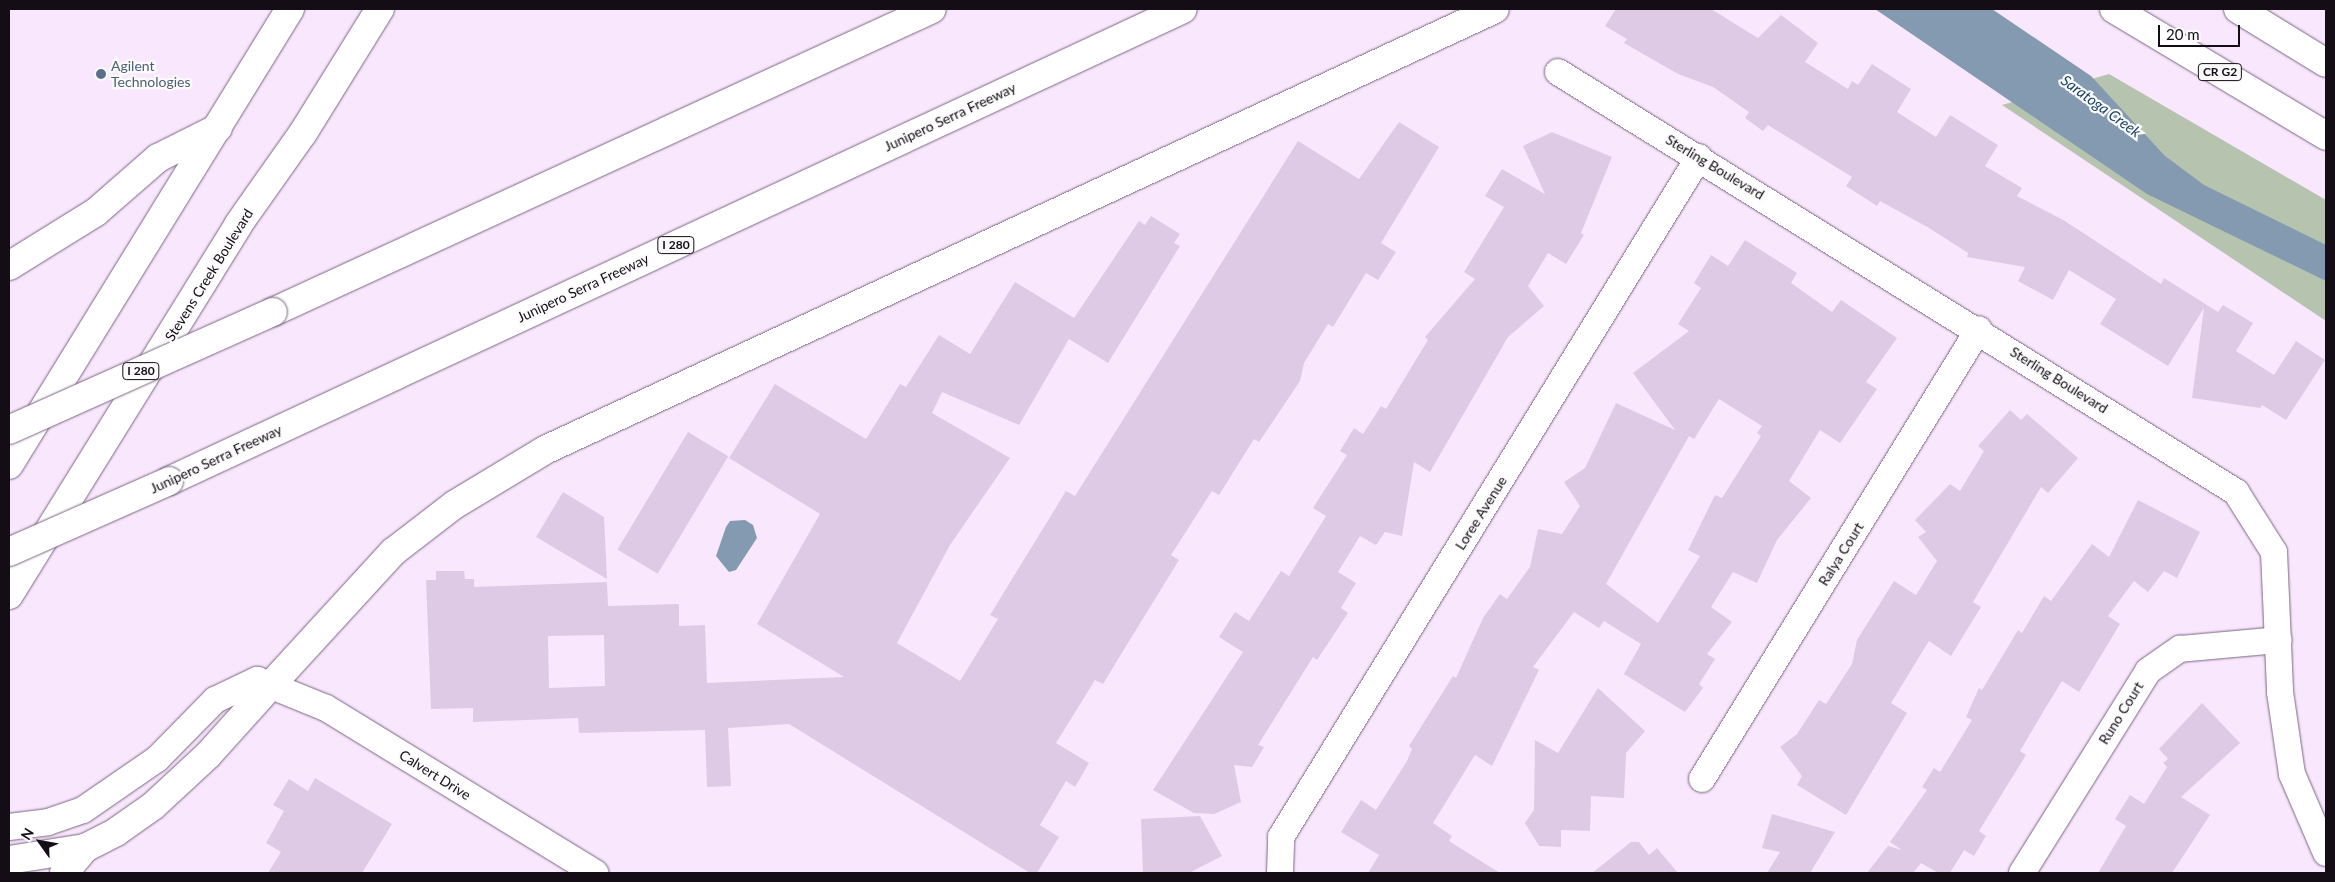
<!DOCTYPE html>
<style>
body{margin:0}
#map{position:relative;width:2335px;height:882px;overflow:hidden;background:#f9e7fe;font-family:Lato,sans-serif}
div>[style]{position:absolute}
.green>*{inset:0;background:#b5c3af}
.water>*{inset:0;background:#839ab1}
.building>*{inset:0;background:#dfcae6;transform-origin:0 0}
.roads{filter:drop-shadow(0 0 1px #79657f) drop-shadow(0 0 1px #79657f)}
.street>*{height:26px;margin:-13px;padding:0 13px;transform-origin:13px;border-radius:13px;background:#fff}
.secondary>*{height:28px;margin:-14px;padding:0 14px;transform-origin:14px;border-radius:14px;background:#fff}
.primary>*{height:28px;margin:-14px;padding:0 14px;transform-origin:14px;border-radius:14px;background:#fff}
.highway>*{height:28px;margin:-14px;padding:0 14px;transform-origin:14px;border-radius:14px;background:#fff}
.bridges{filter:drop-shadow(0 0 1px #79657f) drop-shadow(0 0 1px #79657f)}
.highway-bridge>*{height:28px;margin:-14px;padding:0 14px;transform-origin:14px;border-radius:14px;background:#fff}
.dots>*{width:14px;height:14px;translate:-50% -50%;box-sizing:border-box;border:2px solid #fbfbfb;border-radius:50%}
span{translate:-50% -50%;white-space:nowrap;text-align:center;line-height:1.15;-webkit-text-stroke:4.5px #fbfbfb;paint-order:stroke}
.shield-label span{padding:1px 4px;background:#fbfbfb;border:1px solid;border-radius:4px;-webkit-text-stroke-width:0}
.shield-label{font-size:12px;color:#140d16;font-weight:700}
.service-label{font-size:14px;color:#4e5e75}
.left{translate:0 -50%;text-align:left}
.street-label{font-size:14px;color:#140d16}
.water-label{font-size:15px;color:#163d5f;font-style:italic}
.frame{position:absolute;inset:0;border:10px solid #140d16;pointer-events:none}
.north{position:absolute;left:15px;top:817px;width:50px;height:50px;-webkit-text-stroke:4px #fbfbfb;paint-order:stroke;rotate:302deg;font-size:14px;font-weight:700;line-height:20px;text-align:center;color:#140d16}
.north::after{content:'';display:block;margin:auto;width:18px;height:22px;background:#140d16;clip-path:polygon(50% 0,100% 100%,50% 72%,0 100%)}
.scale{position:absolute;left:2158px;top:25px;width:82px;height:22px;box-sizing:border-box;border:2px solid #140d16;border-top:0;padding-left:6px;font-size:15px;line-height:18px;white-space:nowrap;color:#140d16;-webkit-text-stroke:4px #fbfbfb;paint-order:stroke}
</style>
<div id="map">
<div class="green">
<div style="clip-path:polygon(2109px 74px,2326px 200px,2326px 321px,2002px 105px)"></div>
</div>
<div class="water">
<div style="clip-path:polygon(1875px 9px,1992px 9px,2091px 76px,2165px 156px,2204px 185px,2326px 245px,2326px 281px,2147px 194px)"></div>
<div style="clip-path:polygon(745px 520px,753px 525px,757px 538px,736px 570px,729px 572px,716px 556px,726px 527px,730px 521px)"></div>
</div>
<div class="building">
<div style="clip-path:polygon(1616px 9px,1711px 9px,1758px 38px,1781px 15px,1818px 43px,1805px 62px,1848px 89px,1852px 81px,1858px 85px,1872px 64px,1911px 89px,1897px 112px,1936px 137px,1950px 115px,1998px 145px,1985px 166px,2022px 188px,2017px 196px,2065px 221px,2161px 284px,2164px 278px,2218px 312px,2223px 305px,2253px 323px,2236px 351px,2274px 375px,2296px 341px,2325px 360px,2286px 420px,2262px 405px,2260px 408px,2192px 398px,2204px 308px,2168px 366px,2100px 324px,2116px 299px,2069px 270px,2053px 300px,2018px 281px,2025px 267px,1967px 257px,1968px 253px,1929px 228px,1880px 201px,1877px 206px,1846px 186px,1852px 177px,1768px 125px,1763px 131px,1745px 118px,1749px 112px,1713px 87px,1678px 74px,1624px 43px,1627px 39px,1605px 26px)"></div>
<div style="clip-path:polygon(evenodd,1399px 122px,1439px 147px,1381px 243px,1396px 252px,1378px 280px,1366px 273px,1333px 327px,1328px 324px,1304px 363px,1300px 381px,1259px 442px,1254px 439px,1219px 495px,1212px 491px,1171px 555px,1179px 560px,1120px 656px,1103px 684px,1095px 680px,1056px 743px,1089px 763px,1075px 787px,1066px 781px,1040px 825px,1059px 837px,1037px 873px,1030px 873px,789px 724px,728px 728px,731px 786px,707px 787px,705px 730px,579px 733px,578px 718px,473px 722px,473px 708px,431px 709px,426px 580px,436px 580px,436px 571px,464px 571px,465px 579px,474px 579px,474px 587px,607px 582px,608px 606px,679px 604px,679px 626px,705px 625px,707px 683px,844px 677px,757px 624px,820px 514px,729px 458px,775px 384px,866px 439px,900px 384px,906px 387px,939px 335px,970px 354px,1015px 282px,1074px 318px,1139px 221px,1145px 225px,1151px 216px,1180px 234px,1174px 243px,1180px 246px,1108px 363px,1069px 339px,1019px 425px,942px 392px,932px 413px,1010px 458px,950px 545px,897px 643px,960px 681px,998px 619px,990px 615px,1066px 491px,1075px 496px,1298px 141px,1359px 179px,1399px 122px,604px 635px,605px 686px,549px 688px,548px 636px,604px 635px)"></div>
<div style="clip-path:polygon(1552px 132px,1612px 157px,1581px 233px,1584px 235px,1566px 264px,1548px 253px,1528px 286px,1544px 306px,1508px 337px,1430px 472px,1414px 462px,1402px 536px,1385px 532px,1376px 545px,1360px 536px,1338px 572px,1356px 583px,1341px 608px,1348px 613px,1317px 660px,1313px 657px,1258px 745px,1264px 747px,1252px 767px,1234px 765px,1241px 802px,1214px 814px,1194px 813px,1153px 790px,1243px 652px,1219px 637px,1235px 612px,1249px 621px,1281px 571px,1289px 576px,1326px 516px,1313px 508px,1347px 455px,1340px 451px,1354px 428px,1363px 434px,1381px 406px,1386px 409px,1428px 340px,1425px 337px,1475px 279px,1464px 272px,1504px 207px,1485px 196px,1502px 169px,1545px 194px,1523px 146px)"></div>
<div style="clip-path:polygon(evenodd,1745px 240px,1797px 273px,1791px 283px,1832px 312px,1841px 300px,1897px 338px,1866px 382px,1877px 389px,1840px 443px,1820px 430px,1789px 481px,1811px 498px,1777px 540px,1757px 583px,1733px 572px,1711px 607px,1732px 622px,1707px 654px,1715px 659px,1699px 684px,1703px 688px,1685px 712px,1624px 674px,1641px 644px,1604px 621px,1599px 628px,1574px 612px,1533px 667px,1539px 670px,1492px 766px,1475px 755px,1433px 823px,1452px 836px,1449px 841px,1500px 873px,1368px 873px,1379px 855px,1341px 832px,1361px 800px,1376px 810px,1407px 761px,1412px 749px,1409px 746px,1453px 676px,1456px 678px,1483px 618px,1500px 594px,1507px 599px,1530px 567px,1538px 529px,1562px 534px,1580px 506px,1564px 482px,1585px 468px,1616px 403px,1675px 430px,1633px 373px,1689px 331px,1678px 324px,1701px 288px,1694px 283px,1711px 255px,1728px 266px,1745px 240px,1719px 399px,1762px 426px,1757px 433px,1761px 436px,1722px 498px,1715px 495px,1688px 550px,1700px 556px,1658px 623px,1606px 584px,1689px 436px,1694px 439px,1719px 399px)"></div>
<div style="clip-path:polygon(2010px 410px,2021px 420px,2027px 414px,2078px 458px,2048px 493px,2041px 487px,1973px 602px,1981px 607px,1951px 656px,1929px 641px,1891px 703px,1907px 713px,1846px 815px,1797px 785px,1802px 776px,1780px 747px,1797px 734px,1819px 700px,1826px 704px,1852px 664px,1857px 640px,1894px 581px,1916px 595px,1937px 561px,1918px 537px,1926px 532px,1915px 520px,1950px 484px,1960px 491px,1984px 451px,1978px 446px)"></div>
<div style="left:688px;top:432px;width:47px;height:137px;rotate:31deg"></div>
<div style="clip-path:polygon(563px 492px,604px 517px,607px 579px,536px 537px)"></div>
<div style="clip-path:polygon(2138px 500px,2200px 532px,2177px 578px,2164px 571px,2148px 592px,2134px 581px,2108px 616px,2120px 624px,2079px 692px,2062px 681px,2043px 712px,2020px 751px,2026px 755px,1979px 831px,1986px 836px,1974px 856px,1964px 850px,1950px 873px,1938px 873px,1921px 863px,1913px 873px,1867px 873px,1888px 846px,1902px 850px,1890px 842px,1927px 790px,1922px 787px,1934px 768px,1940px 772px,1972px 720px,1966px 717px,1979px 688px,1982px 690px,2018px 630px,2022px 633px,2044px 596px,2051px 601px,2092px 544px,2109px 557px)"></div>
<div style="clip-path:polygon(1598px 688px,1645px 731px,1626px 753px,1624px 798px,1591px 796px,1590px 831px,1561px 830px,1561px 847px,1539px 846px,1525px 823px,1534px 810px,1535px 740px,1558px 753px)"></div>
<div style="clip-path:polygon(2202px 703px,2240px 743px,2181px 797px,2210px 815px,2172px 873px,2098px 873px,2126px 826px,2115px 819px,2130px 795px,2144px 804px,2167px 767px,2163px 763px,2168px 759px,2159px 749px)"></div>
<div style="clip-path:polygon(315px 778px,392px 824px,362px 873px,268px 873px,281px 852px,266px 843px,284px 811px,273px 805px,289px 779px,308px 791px)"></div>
<div style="clip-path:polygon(1772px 814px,1835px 832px,1810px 873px,1767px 873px,1780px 852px,1762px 848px)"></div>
<div style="clip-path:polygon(1200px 816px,1222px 856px,1189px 873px,1143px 872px,1141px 819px)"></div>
<div style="clip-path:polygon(1631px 842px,1639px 842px,1649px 855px,1657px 848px,1678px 873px,1592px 873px)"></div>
</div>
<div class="roads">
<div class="street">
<div style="left:1558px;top:72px;width:798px;rotate:31.78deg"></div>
<div style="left:2236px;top:492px;width:71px;rotate:57.7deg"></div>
<div style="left:2274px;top:552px;width:140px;rotate:87.5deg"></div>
<div style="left:2280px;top:692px;width:83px;rotate:81.7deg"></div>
<div style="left:2292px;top:774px;width:86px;rotate:66.7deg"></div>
<div style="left:1702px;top:779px;width:528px;rotate:-58.39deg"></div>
<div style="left:9px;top:827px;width:39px;rotate:-7deg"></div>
<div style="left:48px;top:822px;width:37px;rotate:-19deg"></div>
<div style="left:83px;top:810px;width:90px;rotate:-34.6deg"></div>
<div style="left:157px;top:759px;width:83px;rotate:-45.5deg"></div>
<div style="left:215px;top:700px;width:47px;rotate:-25.5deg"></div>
<div style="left:257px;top:680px;width:74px;rotate:22.1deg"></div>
<div style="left:326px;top:708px;width:316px;rotate:31.5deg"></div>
<div style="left:1280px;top:873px;width:36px;rotate:-88deg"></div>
<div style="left:1281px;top:837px;width:798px;rotate:-58.42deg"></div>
<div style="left:2022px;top:873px;width:238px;rotate:-58deg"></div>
<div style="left:2148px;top:671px;width:39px;rotate:-35deg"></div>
<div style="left:2180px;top:649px;width:99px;rotate:-5.2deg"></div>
</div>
<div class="secondary">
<div style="left:9px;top:860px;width:77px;rotate:-9deg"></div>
<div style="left:85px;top:848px;width:35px;rotate:-27deg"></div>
<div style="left:116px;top:832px;width:45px;rotate:-35.1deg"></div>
<div style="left:153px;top:806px;width:75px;rotate:-42.8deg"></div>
<div style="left:208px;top:755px;width:96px;rotate:-48deg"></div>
</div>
<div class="primary">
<div style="left:9px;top:465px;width:536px;rotate:-58.36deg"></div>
<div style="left:9px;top:595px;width:435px;rotate:-58.2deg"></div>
<div style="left:238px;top:225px;width:113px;rotate:-54.8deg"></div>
<div style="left:303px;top:133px;width:146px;rotate:-58.2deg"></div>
<div style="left:64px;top:873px;width:33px;rotate:-50deg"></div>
</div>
<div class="highway">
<div style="left:2114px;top:9px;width:247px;rotate:30.9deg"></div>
<div style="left:2238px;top:9px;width:103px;rotate:31.5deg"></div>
<div style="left:9px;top:266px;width:102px;rotate:-31.8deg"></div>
<div style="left:96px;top:212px;width:82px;rotate:-41.1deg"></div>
<div style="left:158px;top:158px;width:67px;rotate:-26.6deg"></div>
<div style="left:273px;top:312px;width:725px;rotate:-24.69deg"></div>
<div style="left:169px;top:481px;width:1118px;rotate:-24.96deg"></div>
<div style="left:272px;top:684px;width:179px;rotate:-47.5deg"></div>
<div style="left:393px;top:552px;width:77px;rotate:-37.6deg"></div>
<div style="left:454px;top:505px;width:106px;rotate:-31.1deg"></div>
<div style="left:545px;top:450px;width:1047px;rotate:-24.9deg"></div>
</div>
</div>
<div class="bridges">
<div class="highway-bridge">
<div style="left:9px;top:430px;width:289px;rotate:-24.1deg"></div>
<div style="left:9px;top:552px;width:175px;rotate:-23.9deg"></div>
</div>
</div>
<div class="dots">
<div style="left:101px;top:74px;background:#5c6f8a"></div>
</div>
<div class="shield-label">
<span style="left:2220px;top:72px">CR G2</span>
<span style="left:676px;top:245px">I 280</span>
<span style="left:141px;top:371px">I 280</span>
</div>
<div class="service-label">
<span class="left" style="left:111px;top:74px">Agilent<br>Technologies</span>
</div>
<div class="street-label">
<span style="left:950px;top:117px;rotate:-25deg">Junipero Serra Freeway</span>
<span style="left:1715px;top:167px;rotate:31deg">Sterling Boulevard</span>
<span style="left:209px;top:275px;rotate:-58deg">Stevens Creek Boulevard</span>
<span style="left:583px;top:288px;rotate:-25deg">Junipero Serra Freeway</span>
<span style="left:2059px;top:380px;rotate:32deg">Sterling Boulevard</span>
<span style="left:216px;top:459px;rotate:-25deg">Junipero Serra Freeway</span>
<span style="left:1481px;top:513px;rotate:-58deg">Loree Avenue</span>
<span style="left:1841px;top:554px;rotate:-58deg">Ralya Court</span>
<span style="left:2121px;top:713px;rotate:-58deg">Runo Court</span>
<span style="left:435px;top:775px;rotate:32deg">Calvert Drive</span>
</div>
<div class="water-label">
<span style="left:2101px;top:106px;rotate:36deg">Saratoga Creek</span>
</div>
<div class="frame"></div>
<div class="north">N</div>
<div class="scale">20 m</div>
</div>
